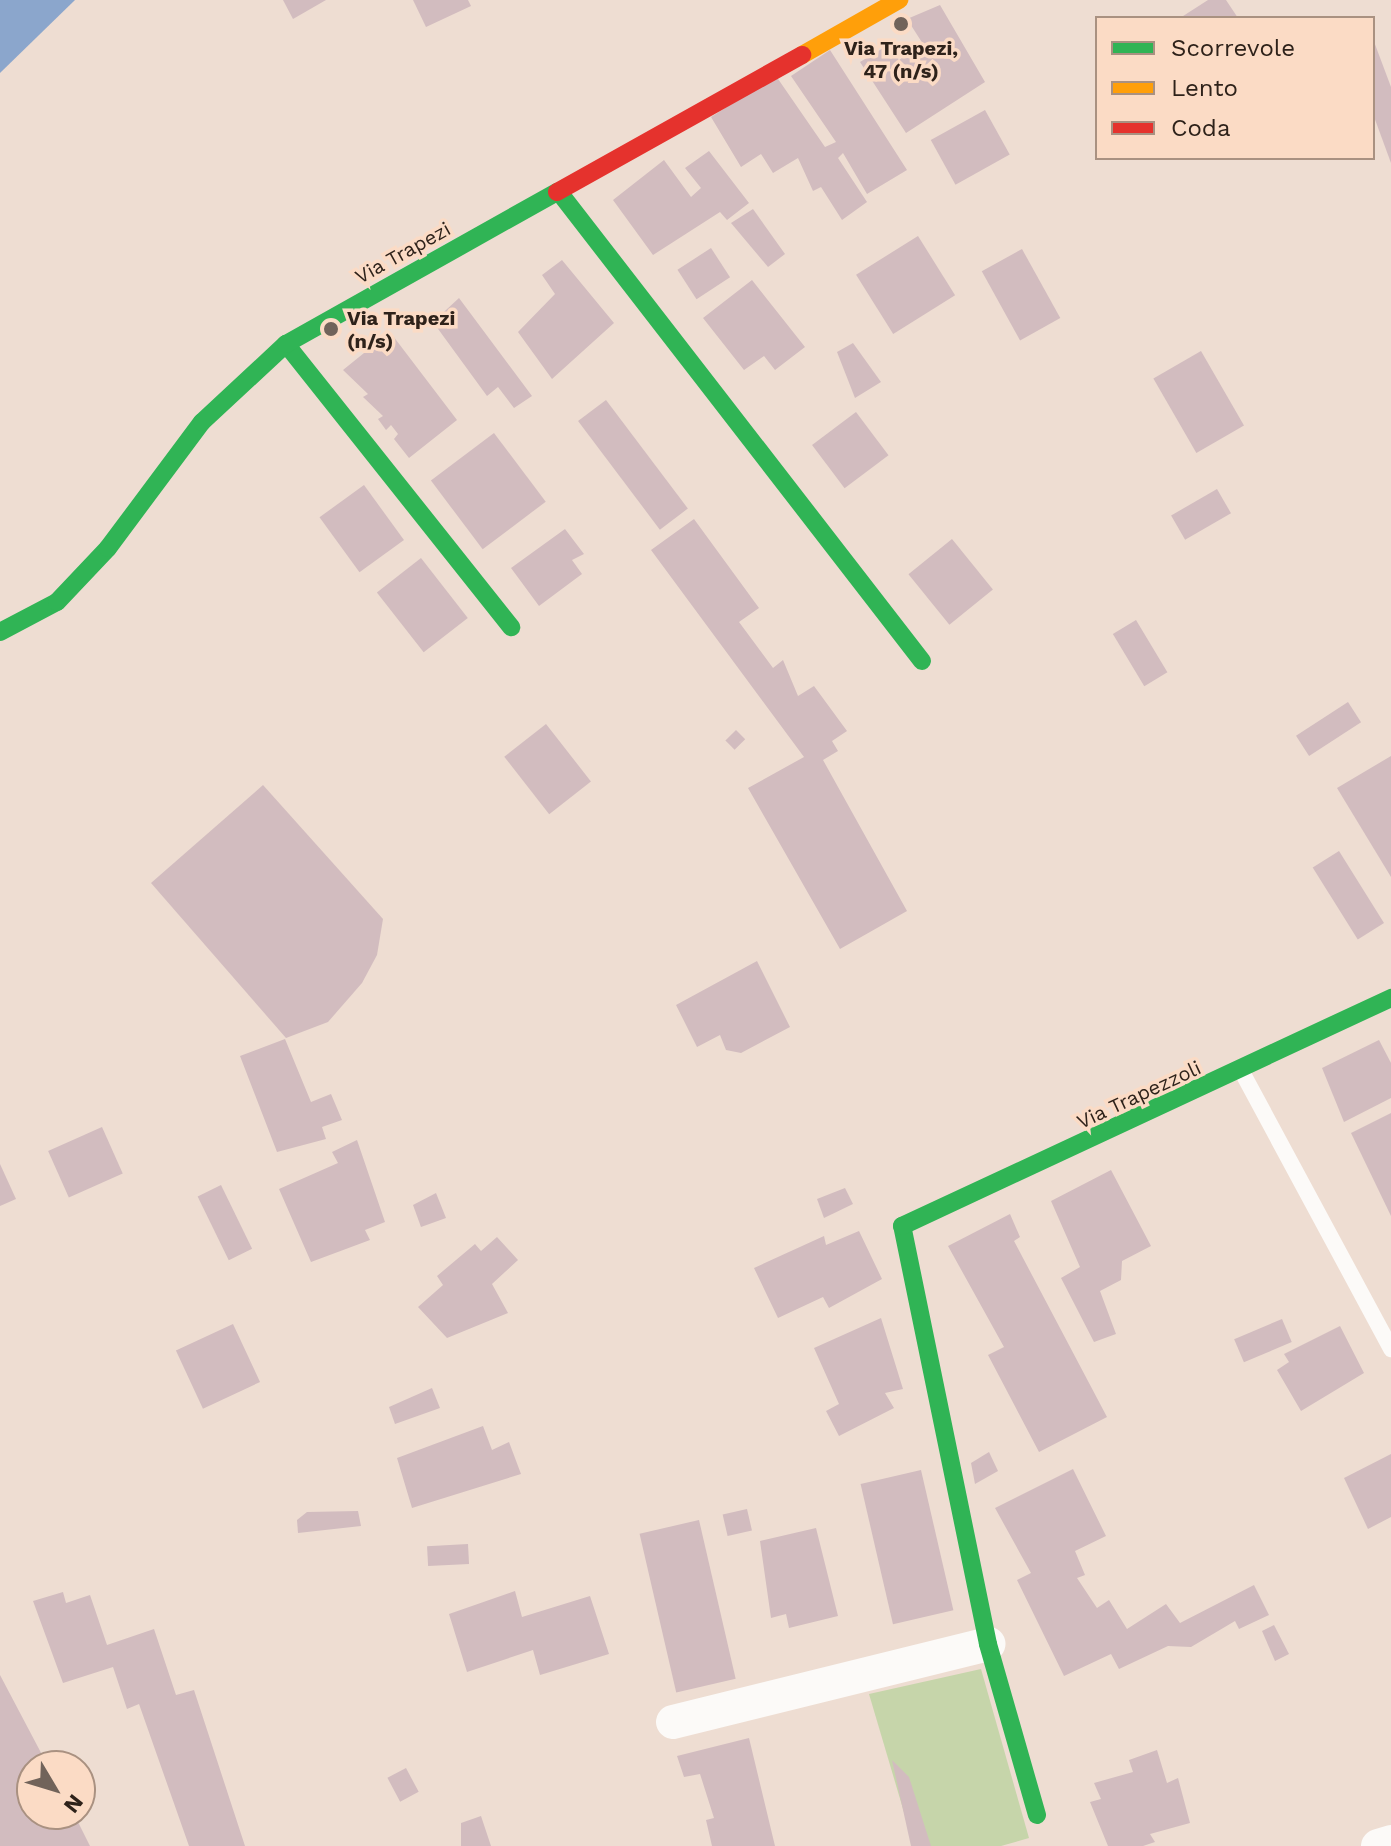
<!DOCTYPE html>
<style>
body{margin:0}
#map{position:relative;width:1391px;height:1846px;overflow:hidden;background:#eeddd2;font-family:"Work Sans",sans-serif}
div>[style]{position:absolute}
.green>*{inset:0;background:#c6d5aa}
.water>*{inset:0;background:#8ba6cc}
.building>*{inset:0;background:#d2bcbf;transform-origin:0 0}
.lane>*{height:16px;margin:-8px;padding:0 8px;transform-origin:8px;border-radius:8px;background:#fcfaf8}
.street>*{height:34px;margin:-17px;padding:0 17px;transform-origin:17px;border-radius:17px;background:#fcfaf8}
.fast>*{height:18px;margin:-9px;padding:0 9px;transform-origin:9px;border-radius:9px;background:#30b455}
.slow>*{height:18px;margin:-9px;padding:0 9px;transform-origin:9px;border-radius:9px;background:#ff9f0a}
.jam>*{height:18px;margin:-9px;padding:0 9px;transform-origin:9px;border-radius:9px;background:#e5322d}
.dots>*{width:22px;height:22px;translate:-50% -50%;box-sizing:border-box;border:4px solid #fbdbc5;border-radius:50%}
span{translate:-50% -50%;white-space:nowrap;text-align:center;line-height:1.15;-webkit-text-stroke:7px #fbdbc5;paint-order:stroke}
.poi-label{font-size:20px;color:#2e221a;font-weight:700}
.left{translate:0 -50%;text-align:left}
.street-label{font-size:20px;color:#2e221a}
.legend{position:absolute;left:1095px;top:16px;width:280px;height:144px;box-sizing:border-box;background:#fbdbc5;border:2px solid #a99181;margin:0;padding:10px 14px;list-style:none;font-size:24px;color:#2e221a}
.legend li{display:flex;align-items:center;gap:16px;height:40px}
.legend b{width:40px;border:2px solid #a99181}
.north{position:absolute;left:16px;top:1750px;width:80px;height:80px;box-sizing:border-box;background:#fbdbc5;border:2px solid #a99181;border-radius:50%;rotate:128deg;font-size:22px;font-weight:700;line-height:32px;text-align:center;color:#2e221a}
.north::after{content:'';display:block;margin:auto;width:28px;height:36px;background:#71635a;clip-path:polygon(50% 0,100% 100%,50% 72%,0 100%)}
</style>
<div id="map">
<div class="green">
<div style="clip-path:polygon(981px 1669px,1029px 1838px,1001px 1846px,914px 1846px,869px 1694px)"></div>
</div>
<div class="water">
<div style="clip-path:polygon(0 0,75px 0,0 73px)"></div>
</div>
<div class="building">
<div style="clip-path:polygon(283px 0,326px 0,293px 19px)"></div>
<div style="clip-path:polygon(413px 0,468px 0,471px 6px,426px 27px)"></div>
<div style="clip-path:polygon(1208px 0,1226px 0,1238px 18px,1180px 18px)"></div>
<div style="clip-path:polygon(940px 5px,985px 82px,906px 133px,860px 62px,890px 44px,899px 60px,923px 44px,907px 19px)"></div>
<div style="clip-path:polygon(1373px 39px,1391px 87px,1391px 163px,1373px 114px)"></div>
<div style="clip-path:polygon(830px 50px,907px 170px,867px 194px,843px 153px,838px 158px,867px 202px,842px 220px,821px 187px,813px 191px,798px 158px,773px 173px,761px 154px,741px 167px,711px 117px,776px 76px,825px 147px,836px 142px,791px 76px)"></div>
<div style="left:985px;top:110px;width:51px;height:62px;rotate:61deg"></div>
<div style="clip-path:polygon(709px 151px,749px 203px,727px 220px,720px 212px,653px 255px,613px 200px,664px 160px,691px 197px,701px 188px,685px 168px)"></div>
<div style="clip-path:polygon(753px 209px,785px 254px,768px 267px,731px 223px)"></div>
<div style="left:918px;top:236px;width:70px;height:73px;rotate:58deg"></div>
<div style="left:711px;top:248px;width:35px;height:40px;rotate:57deg"></div>
<div style="left:1022px;top:249px;width:79px;height:46px;rotate:61deg"></div>
<div style="clip-path:polygon(562px 260px,614px 323px,552px 379px,518px 332px,555px 294px,542px 275px)"></div>
<div style="clip-path:polygon(752px 280px,805px 347px,775px 370px,764px 356px,744px 370px,703px 318px)"></div>
<div style="clip-path:polygon(459px 298px,532px 396px,514px 408px,498px 387px,487px 396px,433px 322px)"></div>
<div style="clip-path:polygon(390px 332px,457px 420px,409px 458px,394px 439px,398px 434px,391px 425px,386px 430px,378px 419px,383px 416px,363px 397px,368px 394px,343px 370px)"></div>
<div style="clip-path:polygon(853px 343px,881px 382px,855px 398px,837px 352px)"></div>
<div style="left:1201px;top:351px;width:86px;height:55px;rotate:60deg"></div>
<div style="left:606px;top:400px;width:136px;height:35px;rotate:53deg"></div>
<div style="left:856px;top:412px;width:54px;height:55px;rotate:53deg"></div>
<div style="left:494px;top:433px;width:86px;height:79px;rotate:53deg"></div>
<div style="left:364px;top:485px;width:68px;height:55px;rotate:54deg"></div>
<div style="left:1217px;top:489px;width:28px;height:53px;rotate:60deg"></div>
<div style="clip-path:polygon(694px 519px,759px 608px,739px 622px,773px 668px,783px 660px,798px 696px,814px 686px,847px 731px,832px 741px,838px 751px,823px 760px,907px 911px,840px 949px,748px 788px,804px 757px,651px 550px)"></div>
<div style="clip-path:polygon(565px 529px,584px 554px,572px 560px,582px 574px,539px 606px,511px 568px)"></div>
<div style="left:952px;top:539px;width:65px;height:56px;rotate:51deg"></div>
<div style="left:421px;top:558px;width:76px;height:56px;rotate:52deg"></div>
<div style="left:1136px;top:620px;width:61px;height:27px;rotate:59deg"></div>
<div style="left:1348px;top:702px;width:24px;height:62px;rotate:57deg"></div>
<div style="left:546px;top:724px;width:73px;height:53px;rotate:52deg"></div>
<div style="left:736px;top:730px;width:13px;height:15px;rotate:45deg"></div>
<div style="clip-path:polygon(1391px 756px,1391px 877px,1337px 788px)"></div>
<div style="clip-path:polygon(263px 785px,383px 919px,377px 955px,362px 983px,328px 1022px,286px 1038px,151px 883px)"></div>
<div style="left:1339px;top:851px;width:85px;height:31px;rotate:58deg"></div>
<div style="clip-path:polygon(757px 961px,790px 1027px,741px 1053px,726px 1050px,720px 1035px,697px 1047px,676px 1005px)"></div>
<div style="clip-path:polygon(285px 1039px,311px 1102px,331px 1094px,342px 1120px,322px 1127px,326px 1139px,277px 1152px,240px 1056px)"></div>
<div style="clip-path:polygon(1379px 1040px,1391px 1063px,1391px 1098px,1344px 1122px,1322px 1068px)"></div>
<div style="clip-path:polygon(1391px 1113px,1391px 1216px,1351px 1133px)"></div>
<div style="left:102px;top:1127px;width:51px;height:59px;rotate:66deg"></div>
<div style="clip-path:polygon(357px 1140px,385px 1222px,365px 1230px,370px 1240px,311px 1262px,279px 1189px,338px 1163px,332px 1152px)"></div>
<div style="clip-path:polygon(0 1164px,16px 1199px,0 1206px)"></div>
<div style="clip-path:polygon(1111px 1170px,1151px 1246px,1122px 1261px,1121px 1280px,1100px 1291px,1116px 1334px,1094px 1342px,1061px 1278px,1080px 1267px,1051px 1201px)"></div>
<div style="left:221px;top:1185px;width:71px;height:26px;rotate:64deg"></div>
<div style="clip-path:polygon(845px 1188px,853px 1204px,824px 1218px,817px 1199px)"></div>
<div style="clip-path:polygon(436px 1193px,446px 1218px,421px 1227px,413px 1205px)"></div>
<div style="clip-path:polygon(1010px 1214px,1020px 1237px,1014px 1241px,1107px 1417px,1039px 1452px,988px 1355px,1004px 1347px,948px 1246px)"></div>
<div style="clip-path:polygon(859px 1231px,882px 1279px,829px 1308px,823px 1297px,778px 1318px,754px 1268px,824px 1236px,826px 1245px)"></div>
<div style="clip-path:polygon(497px 1237px,518px 1260px,492px 1284px,508px 1313px,447px 1338px,418px 1307px,443px 1285px,437px 1276px,475px 1244px,481px 1251px)"></div>
<div style="clip-path:polygon(881px 1318px,903px 1389px,885px 1393px,894px 1408px,839px 1436px,826px 1411px,839px 1404px,814px 1348px)"></div>
<div style="left:1282px;top:1319px;width:25px;height:52px;rotate:67deg"></div>
<div style="left:233px;top:1324px;width:64px;height:63px;rotate:65deg"></div>
<div style="clip-path:polygon(1340px 1326px,1364px 1373px,1301px 1411px,1277px 1370px,1289px 1362px,1284px 1354px)"></div>
<div style="clip-path:polygon(432px 1388px,440px 1408px,395px 1424px,389px 1407px)"></div>
<div style="clip-path:polygon(483px 1426px,492px 1450px,509px 1442px,521px 1474px,412px 1508px,397px 1458px)"></div>
<div style="clip-path:polygon(989px 1452px,998px 1471px,975px 1484px,971px 1463px)"></div>
<div style="clip-path:polygon(1391px 1454px,1391px 1517px,1368px 1529px,1344px 1478px)"></div>
<div style="clip-path:polygon(1073px 1469px,1106px 1536px,1075px 1551px,1085px 1575px,1077px 1578px,1097px 1608px,1109px 1600px,1127px 1629px,1166px 1604px,1180px 1623px,1254px 1585px,1269px 1615px,1239px 1629px,1235px 1621px,1191px 1647px,1168px 1646px,1119px 1669px,1111px 1654px,1064px 1676px,1017px 1580px,1031px 1573px,995px 1508px)"></div>
<div style="left:921px;top:1470px;width:144px;height:62px;rotate:77deg"></div>
<div style="left:747px;top:1509px;width:22px;height:25px;rotate:77deg"></div>
<div style="clip-path:polygon(358px 1511px,361px 1526px,298px 1533px,297px 1520px,307px 1512px)"></div>
<div style="left:699px;top:1520px;width:163px;height:61px;rotate:77deg"></div>
<div style="clip-path:polygon(816px 1528px,838px 1616px,789px 1628px,786px 1614px,771px 1618px,760px 1541px)"></div>
<div style="left:468px;top:1544px;width:20px;height:41px;rotate:87deg"></div>
<div style="clip-path:polygon(515px 1591px,522px 1617px,590px 1596px,609px 1654px,540px 1675px,533px 1650px,467px 1672px,449px 1614px)"></div>
<div style="clip-path:polygon(63px 1592px,66px 1603px,90px 1595px,107px 1645px,154px 1629px,176px 1695px,194px 1690px,245px 1846px,189px 1846px,139px 1704px,127px 1709px,113px 1667px,63px 1683px,33px 1601px)"></div>
<div style="clip-path:polygon(1274px 1625px,1289px 1654px,1275px 1661px,1262px 1631px)"></div>
<div style="clip-path:polygon(0 1675px,48px 1766px,32px 1766px,32px 1814px,74px 1814px,90px 1846px,0 1846px)"></div>
<div style="clip-path:polygon(749px 1738px,775px 1846px,712px 1846px,706px 1820px,714px 1818px,700px 1774px,684px 1777px,677px 1756px)"></div>
<div style="clip-path:polygon(1157px 1750px,1167px 1783px,1178px 1778px,1190px 1823px,1150px 1834px,1155px 1842px,1143px 1846px,1108px 1846px,1090px 1802px,1101px 1799px,1094px 1783px,1133px 1772px,1129px 1760px)"></div>
<div style="clip-path:polygon(892px 1760px,909px 1777px,931px 1846px,911px 1846px)"></div>
<div style="left:406px;top:1768px;width:27px;height:21px;rotate:62deg"></div>
<div style="clip-path:polygon(481px 1816px,491px 1846px,461px 1846px,461px 1823px)"></div>
</div>
<div class="lane">
<div style="left:1242px;top:1072px;width:315px;rotate:61.7deg"></div>
</div>
<div class="street">
<div style="left:673px;top:1722px;width:325px;rotate:-13.9deg"></div>
<div style="left:1378px;top:1846px;width:14px;rotate:-17deg"></div>
</div>
<div class="fast">
<div style="left:559px;top:192px;width:593px;rotate:52.26deg"></div>
<div style="left:286px;top:344px;width:362px;rotate:51.5deg"></div>
<div style="left:0;top:632px;width:64px;rotate:-27.8deg"></div>
<div style="left:57px;top:602px;width:74px;rotate:-46.6deg"></div>
<div style="left:108px;top:548px;width:157px;rotate:-53.3deg"></div>
<div style="left:202px;top:422px;width:115px;rotate:-42.9deg"></div>
<div style="left:286px;top:344px;width:311px;rotate:-29.3deg"></div>
<div style="left:1037px;top:1815px;width:178px;rotate:-106deg"></div>
<div style="left:988px;top:1644px;width:427px;rotate:-101.6deg"></div>
<div style="left:902px;top:1226px;width:540px;rotate:-25deg"></div>
</div>
<div class="slow">
<div style="left:802px;top:55px;width:112px;rotate:-29.6deg"></div>
</div>
<div class="jam">
<div style="left:557px;top:192px;width:281px;rotate:-29.2deg"></div>
</div>
<div class="dots">
<div style="left:901px;top:24px;background:#71635a"></div>
<div style="left:331px;top:329px;background:#71635a"></div>
</div>
<div class="poi-label">
<span style="left:901px;top:60px">Via Trapezi,<br>47 (n/s)</span>
<span class="left" style="left:347px;top:330px">Via Trapezi<br>(n/s)</span>
</div>
<div class="street-label">
<span style="left:403px;top:253px;rotate:-29deg">Via Trapezi</span>
<span style="left:1139px;top:1095px;rotate:-25deg">Via Trapezzoli</span>
</div>
<ul class="legend">
<li><b style="height:10px;background:#30b455"></b>Scorrevole</li>
<li><b style="height:10px;background:#ff9f0a"></b>Lento</li>
<li><b style="height:10px;background:#e5322d"></b>Coda</li>
</ul>
<div class="north">N</div>
</div>
